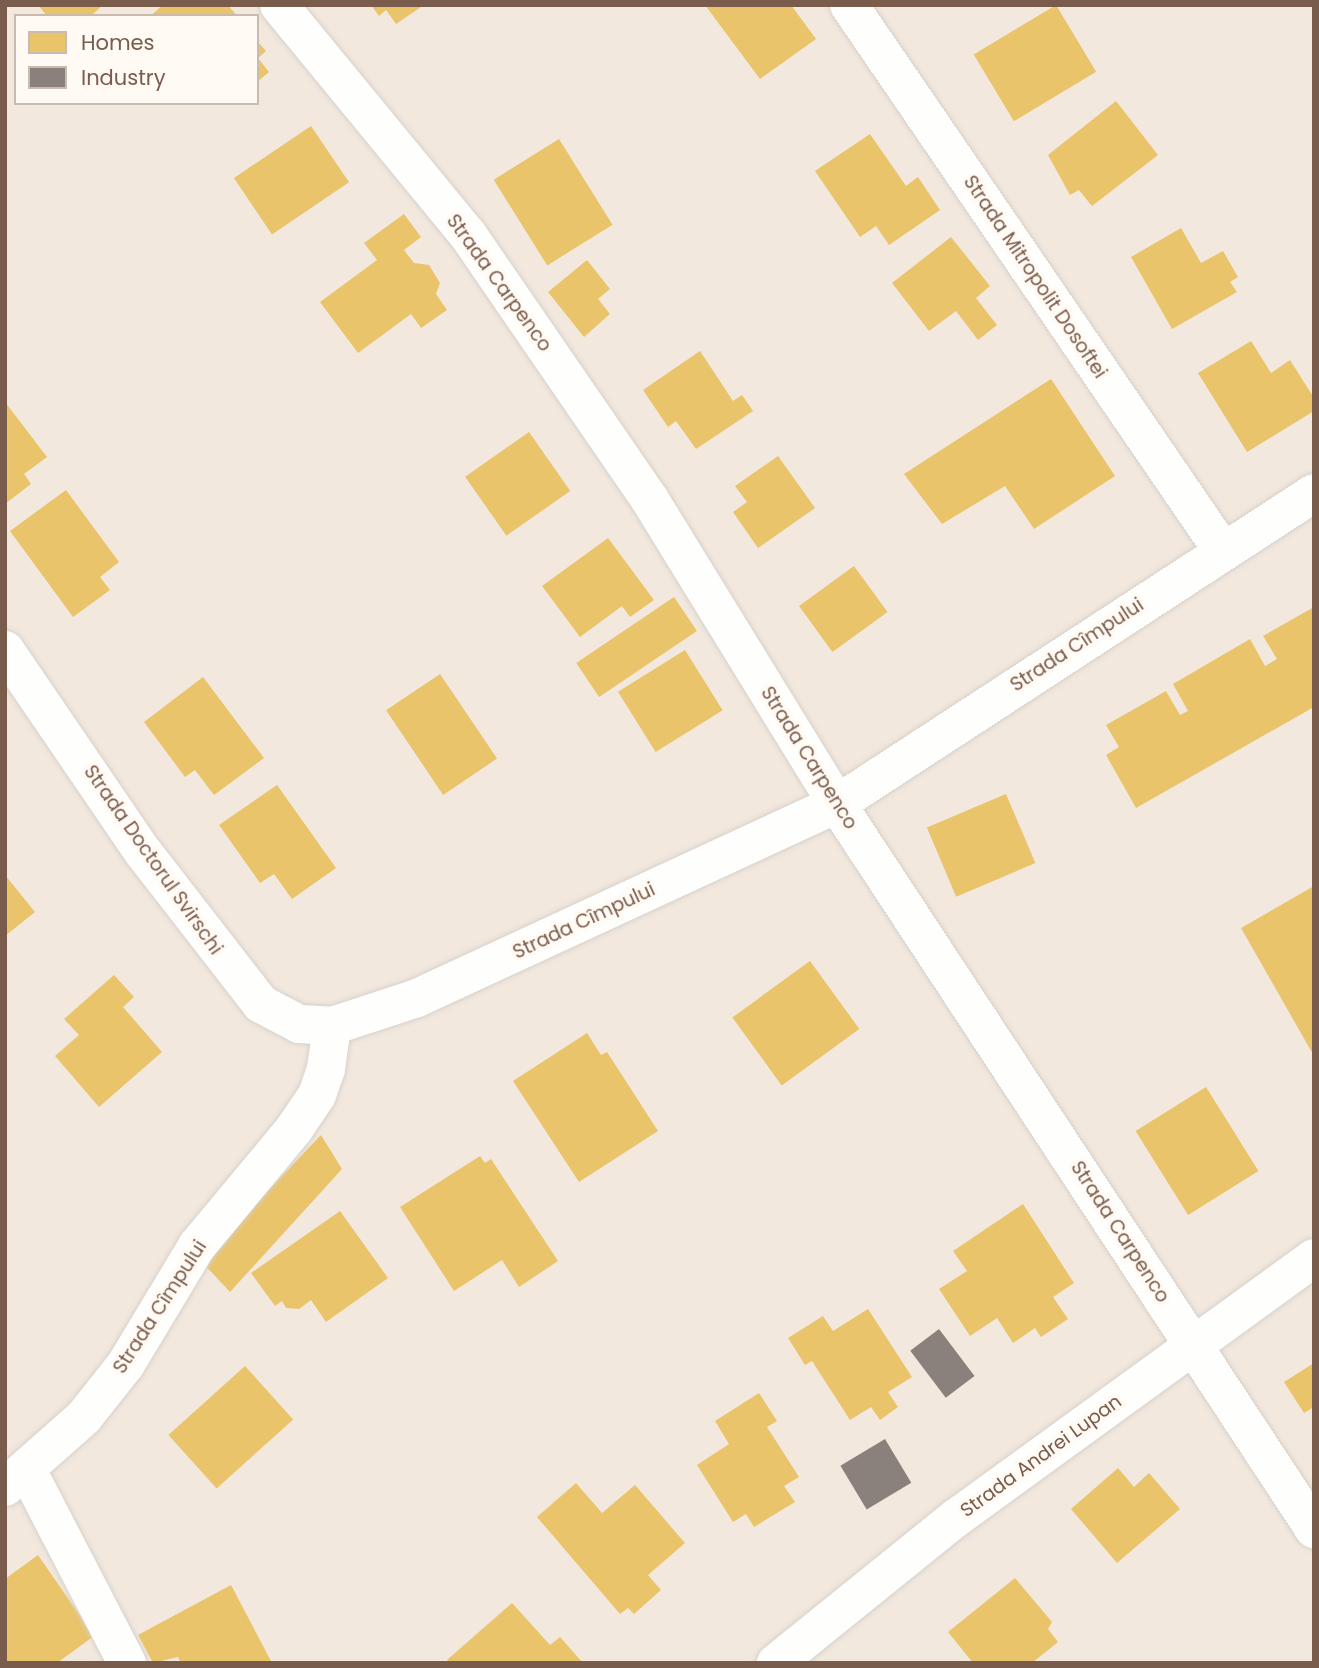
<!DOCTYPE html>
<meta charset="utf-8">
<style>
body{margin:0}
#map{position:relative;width:1319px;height:1668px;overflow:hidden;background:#f9f5f0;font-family:Poppins,sans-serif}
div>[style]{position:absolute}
.residential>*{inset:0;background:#f2e8de}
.homes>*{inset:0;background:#e9c46a;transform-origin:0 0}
.industry>*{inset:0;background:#8a817c;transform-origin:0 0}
.roads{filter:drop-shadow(0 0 2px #d7d1cb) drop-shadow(0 0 2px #d7d1cb)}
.street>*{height:38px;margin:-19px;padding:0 19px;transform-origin:19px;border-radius:19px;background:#fefefd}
span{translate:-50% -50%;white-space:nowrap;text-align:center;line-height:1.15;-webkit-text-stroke:7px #fffaf3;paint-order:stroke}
.street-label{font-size:19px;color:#7a5c4d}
.frame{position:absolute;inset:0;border:7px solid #7a5c4d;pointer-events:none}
.legend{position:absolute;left:14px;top:14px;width:245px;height:91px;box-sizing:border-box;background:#fffaf3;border:2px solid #cabbb1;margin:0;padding:9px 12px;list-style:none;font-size:21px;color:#7a5c4d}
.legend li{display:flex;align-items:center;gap:14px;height:35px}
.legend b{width:35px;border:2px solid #cabbb1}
</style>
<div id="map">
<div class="residential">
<div style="clip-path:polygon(evenodd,5px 5px,1314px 5px,1314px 1663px,5px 1663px,5px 5px,16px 16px,257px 16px,257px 103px,16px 103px,16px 16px)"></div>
</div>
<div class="homes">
<div style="clip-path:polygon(38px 5px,103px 5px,91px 16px,47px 16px)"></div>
<div style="clip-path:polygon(163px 5px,228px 5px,237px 16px,150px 16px)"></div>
<div style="clip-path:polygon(371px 5px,424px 5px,396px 24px,386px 10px,379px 16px)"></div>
<div style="clip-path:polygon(705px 5px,791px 5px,816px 39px,760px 79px)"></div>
<div style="left:1056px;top:5px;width:78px;height:96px;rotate:59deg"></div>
<div style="clip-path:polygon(257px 41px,266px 51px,258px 58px,269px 72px,257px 82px)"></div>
<div style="clip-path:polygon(1116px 101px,1158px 155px,1092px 206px,1079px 190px,1070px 195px,1048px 155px)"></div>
<div style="left:311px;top:126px;width:68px;height:93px;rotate:56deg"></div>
<div style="clip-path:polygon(870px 134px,906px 186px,918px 177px,940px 210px,889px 245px,876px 226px,860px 237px,815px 171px)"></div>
<div style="left:559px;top:139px;width:101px;height:77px;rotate:58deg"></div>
<div style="clip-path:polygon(404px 214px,421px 237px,404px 250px,414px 263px,429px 265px,440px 283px,436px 294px,447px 310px,421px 328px,411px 314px,358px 353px,320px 302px,377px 260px,364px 243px)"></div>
<div style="clip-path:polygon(1181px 228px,1201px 263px,1223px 251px,1238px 277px,1230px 282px,1237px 292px,1172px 329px,1131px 257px)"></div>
<div style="clip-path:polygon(951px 237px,990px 286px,976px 298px,997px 325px,978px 340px,956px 311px,929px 331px,892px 283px)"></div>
<div style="clip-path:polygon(587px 260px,610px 289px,598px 299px,610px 314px,584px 337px,548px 292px)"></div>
<div style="clip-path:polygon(1251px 341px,1271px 373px,1290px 360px,1314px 398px,1314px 411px,1247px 452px,1198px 373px)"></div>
<div style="clip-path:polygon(700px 351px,733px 401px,742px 395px,753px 411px,696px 449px,676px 421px,668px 427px,643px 390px)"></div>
<div style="clip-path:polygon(1051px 379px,1115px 476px,1034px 529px,1005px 486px,942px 524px,904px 474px)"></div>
<div style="clip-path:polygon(5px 402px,47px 457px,24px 474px,31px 484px,5px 504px)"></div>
<div style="left:529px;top:432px;width:72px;height:78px;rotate:55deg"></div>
<div style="clip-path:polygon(778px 456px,815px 508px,758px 548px,733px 512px,747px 502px,735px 486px)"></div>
<div style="clip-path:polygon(66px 490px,119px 562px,100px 577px,110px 590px,73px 617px,10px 531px)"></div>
<div style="clip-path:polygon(608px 538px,654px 600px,630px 617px,622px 606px,580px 637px,542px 586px)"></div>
<div style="left:854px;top:566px;width:57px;height:68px;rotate:54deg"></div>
<div style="left:674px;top:597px;width:41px;height:118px;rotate:56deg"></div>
<div style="clip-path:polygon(1314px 607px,1314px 707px,1136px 808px,1106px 755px,1119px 747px,1106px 725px,1166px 691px,1180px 715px,1188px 711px,1173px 684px,1250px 639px,1265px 666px,1277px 659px,1263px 636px)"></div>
<div style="left:685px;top:650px;width:71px;height:79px;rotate:58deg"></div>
<div style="left:440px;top:674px;width:102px;height:65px;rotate:56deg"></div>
<div style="clip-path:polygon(203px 677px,264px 758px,214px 795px,195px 770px,185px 777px,144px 722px)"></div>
<div style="clip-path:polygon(277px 785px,336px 868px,292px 899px,274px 874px,260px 883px,219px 825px)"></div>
<div style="left:1006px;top:794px;width:75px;height:86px;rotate:67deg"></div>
<div style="clip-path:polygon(5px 875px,35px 912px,5px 936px)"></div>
<div style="clip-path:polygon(1314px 886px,1314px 1056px,1241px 928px)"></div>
<div style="left:810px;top:961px;width:84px;height:96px;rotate:54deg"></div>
<div style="clip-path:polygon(114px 975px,134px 997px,123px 1007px,162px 1052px,99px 1107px,55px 1056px,79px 1035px,64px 1019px)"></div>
<div style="clip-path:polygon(587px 1033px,601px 1055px,607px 1052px,658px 1131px,579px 1182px,513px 1081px)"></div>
<div style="left:1206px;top:1087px;width:99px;height:83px;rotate:58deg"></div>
<div style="clip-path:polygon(321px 1135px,342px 1169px,230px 1292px,201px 1261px)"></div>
<div style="clip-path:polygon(480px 1156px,485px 1163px,491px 1159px,558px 1261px,519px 1287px,502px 1260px,454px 1291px,400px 1207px)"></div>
<div style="clip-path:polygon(1023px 1204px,1074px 1283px,1053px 1297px,1068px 1319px,1041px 1337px,1035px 1328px,1013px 1343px,997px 1318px,970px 1336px,939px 1289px,967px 1271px,953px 1251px)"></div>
<div style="clip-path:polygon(340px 1211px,388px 1278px,326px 1322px,311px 1300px,299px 1309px,286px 1308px,282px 1301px,275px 1306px,251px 1273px)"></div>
<div style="clip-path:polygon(868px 1309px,912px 1377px,888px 1392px,898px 1407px,880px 1420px,871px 1407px,850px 1420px,812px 1361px,805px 1365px,788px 1338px,823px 1316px,833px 1331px)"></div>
<div style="clip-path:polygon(1314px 1363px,1314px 1407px,1304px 1413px,1284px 1382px)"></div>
<div style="left:245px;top:1366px;width:72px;height:103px;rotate:48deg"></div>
<div style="clip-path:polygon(759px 1393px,777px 1421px,767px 1427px,799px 1477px,784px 1486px,795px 1502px,754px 1527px,746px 1514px,733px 1522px,697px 1465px,729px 1444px,715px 1421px)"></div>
<div style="clip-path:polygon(1118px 1468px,1134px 1487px,1149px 1473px,1180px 1509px,1117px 1563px,1071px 1509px)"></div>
<div style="clip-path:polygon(576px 1483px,602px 1513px,635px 1485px,685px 1543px,648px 1575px,661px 1590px,634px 1614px,628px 1608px,620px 1614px,537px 1517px)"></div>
<div style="clip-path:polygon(38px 1555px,94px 1636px,57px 1663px,5px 1663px,5px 1579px)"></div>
<div style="clip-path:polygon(1015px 1578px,1052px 1622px,1048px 1629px,1058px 1642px,1032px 1663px,973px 1663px,948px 1632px)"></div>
<div style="clip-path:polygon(231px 1585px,272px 1663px,181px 1663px,178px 1657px,153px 1663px,138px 1635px)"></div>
<div style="clip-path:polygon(512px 1603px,550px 1645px,560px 1637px,583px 1663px,450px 1663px,447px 1660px)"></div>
</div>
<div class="industry">
<div style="left:939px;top:1329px;width:59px;height:36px;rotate:53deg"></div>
<div style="left:885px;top:1439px;width:51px;height:52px;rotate:59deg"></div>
</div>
<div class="roads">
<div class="street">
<div style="left:279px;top:5px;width:298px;rotate:50.6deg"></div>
<div style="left:468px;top:235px;width:321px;rotate:55.5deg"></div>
<div style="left:650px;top:500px;width:357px;rotate:58.4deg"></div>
<div style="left:837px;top:804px;width:868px;rotate:56.66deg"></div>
<div style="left:849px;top:5px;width:660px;rotate:55.61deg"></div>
<div style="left:5px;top:650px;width:245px;rotate:55.7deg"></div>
<div style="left:143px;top:852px;width:192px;rotate:52.2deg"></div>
<div style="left:261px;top:1004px;width:43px;rotate:27.8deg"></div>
<div style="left:299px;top:1024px;width:33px;rotate:3deg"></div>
<div style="left:332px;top:1026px;width:89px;rotate:-18.2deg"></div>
<div style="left:417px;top:998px;width:463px;rotate:-24.8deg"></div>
<div style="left:837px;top:804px;width:569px;rotate:-33.1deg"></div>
<div style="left:27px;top:1470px;width:217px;rotate:62.6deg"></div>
<div style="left:5px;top:1487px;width:106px;rotate:-41.5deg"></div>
<div style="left:84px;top:1417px;width:68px;rotate:-51.6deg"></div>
<div style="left:126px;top:1364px;width:138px;rotate:-59deg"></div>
<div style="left:197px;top:1246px;width:152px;rotate:-50.3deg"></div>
<div style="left:294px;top:1129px;width:41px;rotate:-55.9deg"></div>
<div style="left:317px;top:1095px;width:28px;rotate:-71deg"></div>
<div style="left:326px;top:1069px;width:43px;rotate:-82.1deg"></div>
<div style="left:776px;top:1663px;width:231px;rotate:-38.9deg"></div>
<div style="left:956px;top:1518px;width:442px;rotate:-36deg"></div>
</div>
</div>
<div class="street-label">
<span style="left:1035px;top:277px;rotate:56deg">Strada Mitropolit Dosoftei</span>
<span style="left:499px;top:283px;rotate:54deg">Strada Carpenco</span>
<span style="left:1077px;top:645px;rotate:-33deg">Strada Cîmpului</span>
<span style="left:809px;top:758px;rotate:58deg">Strada Carpenco</span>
<span style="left:153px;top:860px;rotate:55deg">Strada Doctorul Svirschi</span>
<span style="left:584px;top:921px;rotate:-25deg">Strada Cîmpului</span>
<span style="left:1120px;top:1232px;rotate:57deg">Strada Carpenco</span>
<span style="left:160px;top:1307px;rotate:-57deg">Strada Cîmpului</span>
<span style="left:1041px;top:1456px;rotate:-36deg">Strada Andrei Lupan</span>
</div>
<div class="frame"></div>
<ul class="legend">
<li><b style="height:19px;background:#e9c46a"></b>Homes</li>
<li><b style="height:19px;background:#8a817c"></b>Industry</li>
</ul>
</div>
